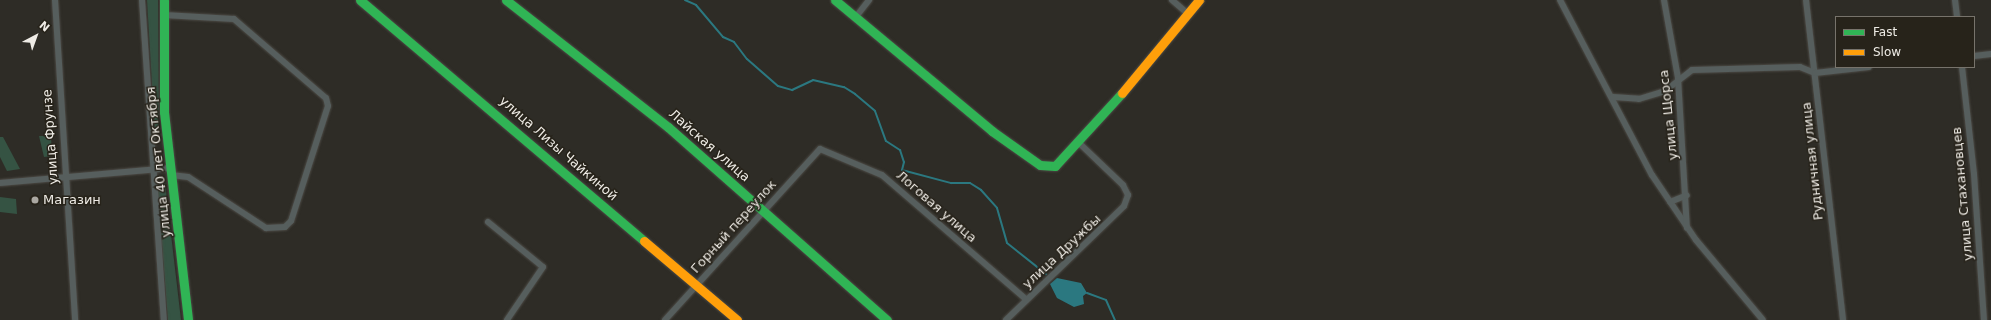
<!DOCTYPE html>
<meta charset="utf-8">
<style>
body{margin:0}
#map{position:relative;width:1991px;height:320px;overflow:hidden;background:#2e2c26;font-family:"DejaVu Sans",sans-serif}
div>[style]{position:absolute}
.green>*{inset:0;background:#355343}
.water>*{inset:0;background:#2b7880}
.stream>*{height:2px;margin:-1px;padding:0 1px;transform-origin:1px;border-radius:1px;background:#2b7880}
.roads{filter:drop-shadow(0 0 1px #4c4a45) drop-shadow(0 0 1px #4c4a45)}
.street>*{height:6px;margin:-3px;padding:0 3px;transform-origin:3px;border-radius:3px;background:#565e5d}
.fast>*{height:9px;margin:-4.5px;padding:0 4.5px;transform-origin:4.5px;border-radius:4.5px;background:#30b455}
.slow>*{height:9px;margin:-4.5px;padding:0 4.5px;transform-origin:4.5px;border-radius:4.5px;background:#ff9f0a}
.dots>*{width:11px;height:11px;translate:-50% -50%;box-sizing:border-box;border:2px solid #27231a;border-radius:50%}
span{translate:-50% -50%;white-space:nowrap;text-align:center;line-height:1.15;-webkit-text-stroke:3px #27231a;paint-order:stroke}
.street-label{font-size:13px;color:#eeebe5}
.poi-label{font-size:13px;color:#eeebe5}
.left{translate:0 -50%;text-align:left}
.legend{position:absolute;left:1835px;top:16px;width:140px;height:52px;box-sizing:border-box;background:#27231a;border:1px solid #77736b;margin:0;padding:5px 7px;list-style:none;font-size:12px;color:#eeebe5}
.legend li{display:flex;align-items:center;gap:8px;height:20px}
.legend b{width:20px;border:1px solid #77736b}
.north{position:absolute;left:16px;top:16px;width:40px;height:40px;-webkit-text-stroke:3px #27231a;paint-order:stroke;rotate:41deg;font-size:11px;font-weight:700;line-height:16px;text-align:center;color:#eeebe5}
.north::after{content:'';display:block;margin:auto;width:14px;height:18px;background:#eeebe5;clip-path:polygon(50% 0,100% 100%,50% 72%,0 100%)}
</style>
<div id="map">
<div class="green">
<div style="clip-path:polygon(147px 0,158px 0,159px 133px,155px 134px)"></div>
<div style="clip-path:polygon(39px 136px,51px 136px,52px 156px,44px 157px)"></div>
<div style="clip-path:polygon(0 137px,3px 137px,20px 169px,7px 171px,0 157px)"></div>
<div style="clip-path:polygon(157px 182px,165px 183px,181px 320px,168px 320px)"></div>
<div style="clip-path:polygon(0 197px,16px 199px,17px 214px,0 212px)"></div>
</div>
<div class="water">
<div style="clip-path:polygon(1057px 278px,1081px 283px,1087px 293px,1083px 296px,1084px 304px,1074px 307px,1057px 298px,1050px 284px)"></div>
</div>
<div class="stream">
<div style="left:685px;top:0;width:12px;rotate:24deg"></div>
<div style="left:696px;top:5px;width:42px;rotate:49.8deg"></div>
<div style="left:723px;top:37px;width:12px;rotate:24deg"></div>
<div style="left:734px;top:42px;width:21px;rotate:53deg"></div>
<div style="left:747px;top:59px;width:41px;rotate:41.1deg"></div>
<div style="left:778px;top:86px;width:15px;rotate:16deg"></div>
<div style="left:792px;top:90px;width:23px;rotate:-25deg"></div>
<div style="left:813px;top:80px;width:32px;rotate:13deg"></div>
<div style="left:844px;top:87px;width:13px;rotate:32deg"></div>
<div style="left:855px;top:94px;width:26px;rotate:40deg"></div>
<div style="left:875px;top:111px;width:32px;rotate:70deg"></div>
<div style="left:886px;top:141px;width:17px;rotate:33deg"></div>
<div style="left:900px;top:150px;width:13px;rotate:72deg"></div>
<div style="left:904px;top:162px;width:8px;rotate:104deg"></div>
<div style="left:902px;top:170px;width:51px;rotate:14.9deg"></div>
<div style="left:951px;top:183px;width:19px"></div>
<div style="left:970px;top:183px;width:13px;rotate:32deg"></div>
<div style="left:981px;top:190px;width:24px;rotate:48deg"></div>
<div style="left:997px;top:208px;width:36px;rotate:74deg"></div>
<div style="left:1007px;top:243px;width:50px;rotate:38.5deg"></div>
<div style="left:1087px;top:293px;width:20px;rotate:20deg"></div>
<div style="left:1106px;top:300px;width:22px;rotate:66deg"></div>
</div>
<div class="roads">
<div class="street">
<div style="left:55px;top:0;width:321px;rotate:86.4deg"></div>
<div style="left:142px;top:0;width:321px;rotate:86.1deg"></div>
<div style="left:1172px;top:0;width:18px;rotate:41deg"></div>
<div style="left:1560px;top:0;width:198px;rotate:62.3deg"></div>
<div style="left:1652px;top:175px;width:78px;rotate:55.9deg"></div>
<div style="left:1696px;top:240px;width:104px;rotate:50.1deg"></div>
<div style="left:1664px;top:0;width:79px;rotate:79.8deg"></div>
<div style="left:1678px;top:78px;width:150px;rotate:86.6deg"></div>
<div style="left:1806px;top:0;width:322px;rotate:83.4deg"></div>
<div style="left:1955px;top:0;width:17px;rotate:83deg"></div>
<div style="left:164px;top:15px;width:70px;rotate:3.3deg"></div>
<div style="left:234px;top:19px;width:121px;rotate:40.7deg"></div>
<div style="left:326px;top:98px;width:8px;rotate:76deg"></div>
<div style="left:328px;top:106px;width:121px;rotate:107.8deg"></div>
<div style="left:291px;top:221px;width:8px;rotate:135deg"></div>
<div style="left:285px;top:227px;width:19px;rotate:177deg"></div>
<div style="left:266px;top:228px;width:93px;rotate:-146.8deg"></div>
<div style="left:188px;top:177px;width:17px;rotate:-173deg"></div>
<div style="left:855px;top:18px;width:23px;rotate:-52deg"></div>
<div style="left:1974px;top:56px;width:17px;rotate:-7deg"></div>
<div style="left:1962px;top:67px;width:108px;rotate:83.6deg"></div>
<div style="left:1974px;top:174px;width:146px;rotate:86.1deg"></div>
<div style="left:1613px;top:97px;width:26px;rotate:4deg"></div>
<div style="left:1639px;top:99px;width:27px;rotate:-17deg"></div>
<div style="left:1665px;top:91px;width:34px;rotate:-38deg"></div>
<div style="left:1692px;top:70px;width:108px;rotate:-1.6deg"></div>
<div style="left:1800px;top:67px;width:16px;rotate:22deg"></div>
<div style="left:1815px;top:73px;width:54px;rotate:-6.3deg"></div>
<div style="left:0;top:183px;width:171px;rotate:-5deg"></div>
<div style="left:1670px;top:202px;width:18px;rotate:-22deg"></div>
<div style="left:488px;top:222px;width:71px;rotate:39.3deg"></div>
<div style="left:543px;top:267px;width:64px;rotate:124.2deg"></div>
<div style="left:665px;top:320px;width:231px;rotate:-47.8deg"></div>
<div style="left:820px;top:149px;width:67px;rotate:22.8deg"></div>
<div style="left:882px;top:175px;width:191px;rotate:40.8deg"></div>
<div style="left:1006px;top:320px;width:164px;rotate:-44deg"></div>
<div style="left:1124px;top:206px;width:12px;rotate:-70deg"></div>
<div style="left:1128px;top:195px;width:11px;rotate:-117deg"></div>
<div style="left:1123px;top:185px;width:62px;rotate:-136.3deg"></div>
</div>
<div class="fast">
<div style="left:164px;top:0;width:112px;rotate:90deg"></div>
<div style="left:164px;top:112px;width:209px;rotate:83.4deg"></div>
<div style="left:360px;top:0;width:372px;rotate:40.3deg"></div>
<div style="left:506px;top:0;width:206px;rotate:38.1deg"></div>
<div style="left:668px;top:127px;width:292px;rotate:41.4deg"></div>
<div style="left:835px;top:0;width:204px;rotate:39.8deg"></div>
<div style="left:992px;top:131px;width:59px;rotate:35.3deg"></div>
<div style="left:1040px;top:165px;width:15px;rotate:4deg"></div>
<div style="left:1055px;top:166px;width:99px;rotate:-47.5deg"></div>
</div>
<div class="slow">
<div style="left:1122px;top:93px;width:121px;rotate:-50.4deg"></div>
<div style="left:644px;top:241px;width:122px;rotate:40.3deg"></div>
</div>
</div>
<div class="dots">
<div style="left:35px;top:200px;background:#aba8a2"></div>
</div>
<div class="street-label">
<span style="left:1669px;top:115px;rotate:-96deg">улица Щорса</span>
<span style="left:51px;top:137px;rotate:-94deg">улица Фрунзе</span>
<span style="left:709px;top:146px;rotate:41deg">Лайская улица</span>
<span style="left:558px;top:149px;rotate:41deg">улица Лизы Чайкиной</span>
<span style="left:1813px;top:161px;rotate:-96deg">Рудничная улица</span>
<span style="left:159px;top:162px;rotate:-96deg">улица 40 лет Октября</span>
<span style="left:1963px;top:194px;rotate:-95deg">улица Стахановцев</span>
<span style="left:936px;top:207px;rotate:41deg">Логовая улица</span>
<span style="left:734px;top:227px;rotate:-48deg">Горный переулок</span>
<span style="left:1062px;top:252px;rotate:-43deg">улица Дружбы</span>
</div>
<div class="poi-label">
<span class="left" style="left:43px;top:200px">Магазин</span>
</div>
<ul class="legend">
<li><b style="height:5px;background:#30b455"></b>Fast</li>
<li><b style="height:5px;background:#ff9f0a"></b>Slow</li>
</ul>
<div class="north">N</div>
</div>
